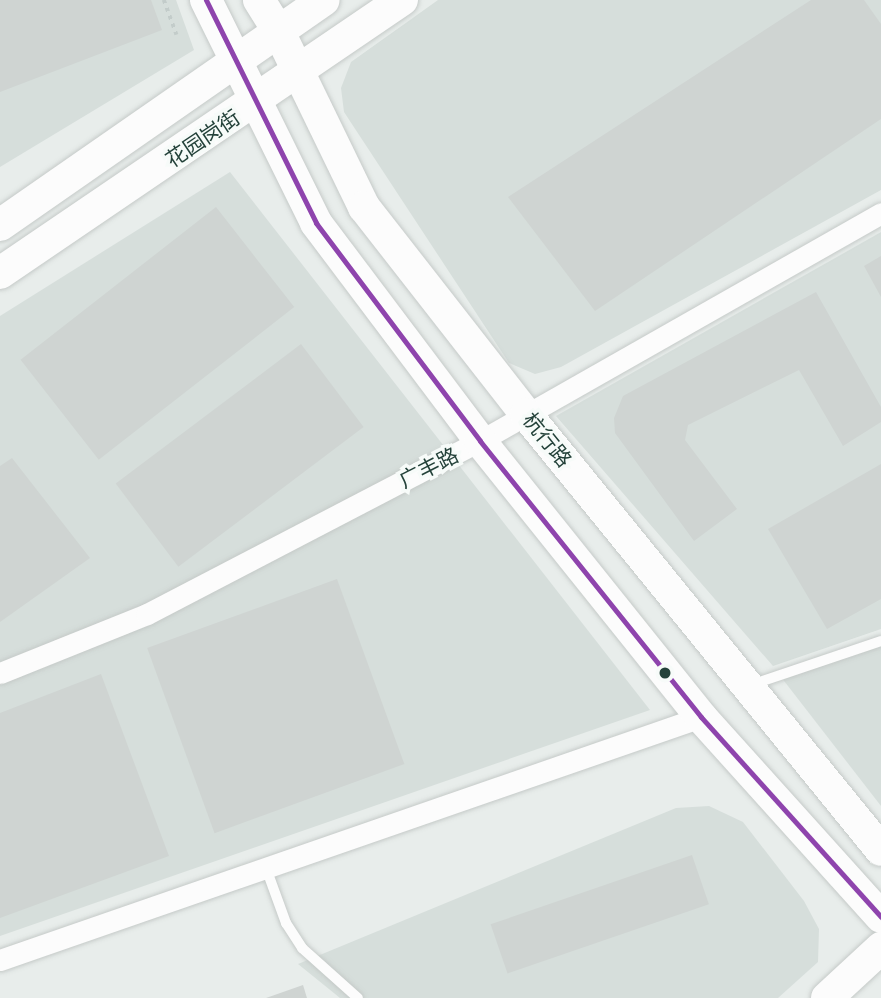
<!DOCTYPE html>
<meta charset="utf-8">
<style>
body{margin:0}
#map{position:relative;width:881px;height:998px;overflow:hidden;background:#e8edeb;font-family:"DM Sans","Noto Sans SC",sans-serif}
div>[style]{position:absolute}
.built>*{inset:0;background:#d6dedb}
.building>*{inset:0;background:#cfd4d2;transform-origin:0 0}
.path>*{height:3.5px;margin-top:-1.75px;transform-origin:0;background:repeating-linear-gradient(90deg,#c3ccca 0 3.5px,transparent 0 8.5px)}
.roads{filter:drop-shadow(0 0 2px #c5cac8) drop-shadow(0 0 2px #c5cac8)}
.lane>*{height:10px;margin:-5px;padding:0 5px;transform-origin:5px;border-radius:5px;background:#fcfcfc}
.street>*{height:21px;margin:-10.5px;padding:0 10.5px;transform-origin:10.5px;border-radius:10.5px;background:#fcfcfc}
.secondary>*{height:32px;margin:-16px;padding:0 16px;transform-origin:16px;border-radius:16px;background:#fcfcfc}
.bus-1>*{height:5px;margin:-2.5px;padding:0 2.5px;transform-origin:2.5px;border-radius:2.5px;background:#8e44ad}
.dots>*{width:19px;height:19px;translate:-50% -50%;box-sizing:border-box;border:4px solid #f7fbf9;border-radius:50%}
span{translate:-50% -50%;white-space:nowrap;text-align:center;line-height:1.15;-webkit-text-stroke:7px #f7fbf9;paint-order:stroke}
.street-label{font-size:21px;color:#24423a}
</style>
<div id="map">
<div class="built">
<div style="clip-path:polygon(0 0,176px 0,194px 50px,0 167px)"></div>
<div style="clip-path:polygon(438px 0,881px 0,881px 190px,561px 367px,535px 374px,509px 363px,344px 112px,341px 88px,351px 62px)"></div>
<div style="clip-path:polygon(230px 172px,650px 710px,0 936px,0 316px)"></div>
<div style="clip-path:polygon(881px 232px,881px 629px,773px 666px,556px 416px)"></div>
<div style="clip-path:polygon(881px 644px,881px 806px,781px 677px)"></div>
<div style="clip-path:polygon(709px 806px,743px 822px,804px 901px,819px 929px,818px 962px,778px 998px,340px 998px,298px 964px,676px 808px)"></div>
</div>
<div class="building">
<div style="clip-path:polygon(0 0,151px 0,162px 30px,0 92px)"></div>
<div style="clip-path:polygon(811px 0,864px 0,881px 24px,881px 119px,595px 311px,508px 197px)"></div>
<div style="left:216px;top:207px;width:127px;height:248px;rotate:52deg"></div>
<div style="clip-path:polygon(881px 256px,881px 297px,864px 266px)"></div>
<div style="clip-path:polygon(816px 292px,881px 407px,881px 422px,843px 446px,799px 370px,688px 425px,685px 440px,737px 509px,694px 541px,615px 433px,614px 418px,623px 396px)"></div>
<div style="left:301px;top:344px;width:104px;height:232px;rotate:53deg"></div>
<div style="clip-path:polygon(12px 458px,90px 558px,0 622px,0 466px)"></div>
<div style="clip-path:polygon(881px 464px,881px 599px,827px 629px,768px 529px)"></div>
<div style="left:337px;top:579px;width:197px;height:202px;rotate:70deg"></div>
<div style="clip-path:polygon(101px 674px,169px 856px,0 918px,0 713px)"></div>
<div style="left:692px;top:855px;width:52px;height:213px;rotate:71deg"></div>
<div style="clip-path:polygon(303px 985px,307px 998px,266px 998px)"></div>
</div>
<div class="path">
<div style="left:164px;top:0;width:37px;rotate:70deg"></div>
</div>
<div class="roads">
<div class="lane">
<div style="left:751px;top:685px;width:137px;rotate:-18.7deg"></div>
<div style="left:266px;top:868px;width:59px;rotate:70deg"></div>
<div style="left:286px;top:923px;width:30px;rotate:57deg"></div>
<div style="left:302px;top:948px;width:75px;rotate:41.8deg"></div>
</div>
<div class="street">
<div style="left:0;top:673px;width:158px;rotate:-21.9deg"></div>
<div style="left:147px;top:614px;width:375px;rotate:-27.5deg"></div>
<div style="left:480px;top:441px;width:461px;rotate:-29.6deg"></div>
<div style="left:0;top:960px;width:742px;rotate:-19.12deg"></div>
</div>
<div class="secondary">
<div style="left:206px;top:0;width:249px;rotate:63.7deg"></div>
<div style="left:316px;top:223px;width:273px;rotate:53deg"></div>
<div style="left:480px;top:441px;width:354px;rotate:51.3deg"></div>
<div style="left:701px;top:717px;width:269px;rotate:48deg"></div>
<div style="left:259px;top:0;width:38px;rotate:58deg"></div>
<div style="left:279px;top:32px;width:195px;rotate:64.1deg"></div>
<div style="left:364px;top:207px;width:263px;rotate:52deg"></div>
<div style="left:526px;top:414px;width:562px;rotate:50.85deg"></div>
<div style="left:0;top:225px;width:394px;rotate:-34.8deg"></div>
<div style="left:0;top:273px;width:486px;rotate:-34.2deg"></div>
<div style="left:827px;top:998px;width:74px;rotate:-42.8deg"></div>
</div>
</div>
<div class="bus-1">
<div style="left:206px;top:0;width:249px;rotate:63.7deg"></div>
<div style="left:316px;top:223px;width:273px;rotate:53deg"></div>
<div style="left:480px;top:441px;width:354px;rotate:51.3deg"></div>
<div style="left:701px;top:717px;width:269px;rotate:48deg"></div>
</div>
<div class="dots">
<div style="left:665px;top:673px;background:#24423a"></div>
</div>
<div class="street-label">
<span style="left:203px;top:139px;rotate:-34deg">花园岗街</span>
<span style="left:547px;top:440px;rotate:51deg">杭行路</span>
<span style="left:429px;top:468px;rotate:-27deg">广丰路</span>
</div>
</div>
